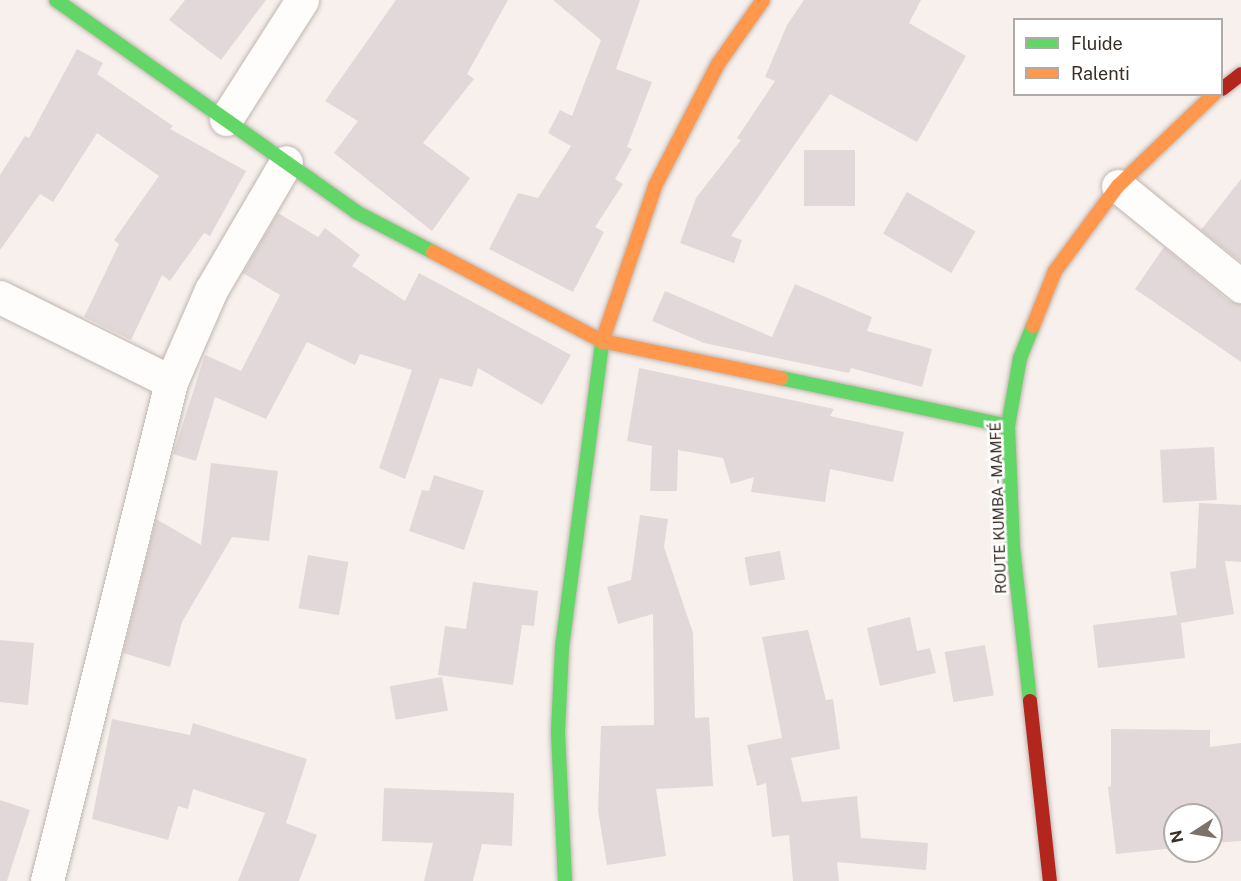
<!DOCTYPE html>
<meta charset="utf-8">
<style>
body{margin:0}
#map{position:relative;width:1241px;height:881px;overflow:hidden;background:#f8f0ec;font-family:"Public Sans",sans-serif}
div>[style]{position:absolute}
.building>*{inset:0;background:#e3d8d9;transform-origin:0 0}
.roads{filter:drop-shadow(0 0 2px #bfb5b0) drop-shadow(0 0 2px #bfb5b0)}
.street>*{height:33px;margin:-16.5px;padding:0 16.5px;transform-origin:16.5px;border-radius:16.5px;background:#fefdfc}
.fast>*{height:14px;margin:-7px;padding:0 7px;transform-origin:7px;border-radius:7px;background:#63d668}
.slow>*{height:14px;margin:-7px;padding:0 7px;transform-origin:7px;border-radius:7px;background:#ff974d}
.jam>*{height:14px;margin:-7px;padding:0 7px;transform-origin:7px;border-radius:7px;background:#b3261e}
span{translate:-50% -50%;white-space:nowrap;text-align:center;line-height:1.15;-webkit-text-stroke:5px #fff;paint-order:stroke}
.street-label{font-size:15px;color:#3b2e26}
.legend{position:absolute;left:1013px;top:18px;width:210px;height:78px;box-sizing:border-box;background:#fff;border:2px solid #b1aba8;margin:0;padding:8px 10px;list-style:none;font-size:18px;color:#3b2e26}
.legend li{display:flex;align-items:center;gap:12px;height:30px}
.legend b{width:30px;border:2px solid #b1aba8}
.north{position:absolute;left:1163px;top:803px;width:60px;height:60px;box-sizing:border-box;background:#fff;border:2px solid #b1aba8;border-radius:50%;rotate:258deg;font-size:16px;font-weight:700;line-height:24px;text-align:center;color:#3b2e26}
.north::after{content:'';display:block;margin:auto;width:21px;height:27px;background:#7d726b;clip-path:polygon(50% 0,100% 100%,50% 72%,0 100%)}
</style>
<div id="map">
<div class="building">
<div style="clip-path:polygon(185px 0,266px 0,221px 60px,169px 20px)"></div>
<div style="clip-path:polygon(396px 0,508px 0,467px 74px,474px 79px,423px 143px,470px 178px,432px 231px,334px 153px,358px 121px,325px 101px)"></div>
<div style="clip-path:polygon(553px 0,640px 0,616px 69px,652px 82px,627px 147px,632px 149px,615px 179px,623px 184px,595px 227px,604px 232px,573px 292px,489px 249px,518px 193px,538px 198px,571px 146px,548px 133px,560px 110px,572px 116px,601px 40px)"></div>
<div style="clip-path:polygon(804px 0,921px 0,909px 23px,966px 56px,917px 142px,830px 94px,731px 236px,742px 240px,734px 263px,680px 243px,696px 198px,741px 140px,737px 138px,775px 81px,765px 77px,787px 25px)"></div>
<div style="clip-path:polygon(77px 49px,103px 63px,97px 74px,173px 126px,170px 129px,246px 171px,210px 236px,204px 233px,170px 281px,162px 275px,131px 340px,84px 317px,119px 244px,114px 240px,159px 176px,97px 133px,53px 202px,40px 194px,0 250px,0 175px,25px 136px,29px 138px)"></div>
<div style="left:804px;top:150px;width:51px;height:56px"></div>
<div style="clip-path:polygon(1241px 179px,1241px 262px,1201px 230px)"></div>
<div style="left:907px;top:192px;width:79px;height:48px;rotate:30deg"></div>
<div style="clip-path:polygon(278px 213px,318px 237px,325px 228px,360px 255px,352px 266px,405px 301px,419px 273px,571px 355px,542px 405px,478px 368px,472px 387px,440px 378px,405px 479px,379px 468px,412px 370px,360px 354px,355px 365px,307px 342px,266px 419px,215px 397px,196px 461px,173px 454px,205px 355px,241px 371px,280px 295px,243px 273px)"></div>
<div style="clip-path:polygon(1164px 247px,1229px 301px,1241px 304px,1241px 362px,1135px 289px)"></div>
<div style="clip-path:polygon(795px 284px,872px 317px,867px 331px,932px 349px,922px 387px,851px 368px,849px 373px,704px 343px,652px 321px,665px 291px,772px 337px)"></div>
<div style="clip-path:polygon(639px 368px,834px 409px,830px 416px,904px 432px,893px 482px,830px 469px,825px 502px,751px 492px,754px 477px,731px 484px,723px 458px,678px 450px,677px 491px,650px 491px,652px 446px,627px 441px)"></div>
<div style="left:1214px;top:447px;width:53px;height:54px;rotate:87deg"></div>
<div style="clip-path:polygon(211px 463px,278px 471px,269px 541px,232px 537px,182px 622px,170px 667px,123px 653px,156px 519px,201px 545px)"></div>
<div style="clip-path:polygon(434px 475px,484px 491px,464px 550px,409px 531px,422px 490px,429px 491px)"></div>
<div style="clip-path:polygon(1199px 503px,1241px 505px,1241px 562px,1225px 561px,1234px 614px,1181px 623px,1185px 658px,1098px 668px,1093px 625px,1177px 615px,1170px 572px,1196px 568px)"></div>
<div style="clip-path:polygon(640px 515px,668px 519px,664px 547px,693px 633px,695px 718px,709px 717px,713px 786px,656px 789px,666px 856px,607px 865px,598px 811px,601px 726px,654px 725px,653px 614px,618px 624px,607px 587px,631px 580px)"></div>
<div style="left:780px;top:551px;width:29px;height:36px;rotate:80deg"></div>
<div style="left:308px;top:555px;width:41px;height:54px;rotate:10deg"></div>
<div style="clip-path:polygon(473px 582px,538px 591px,534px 626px,522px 625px,513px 685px,438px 675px,445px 626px,466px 629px)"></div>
<div style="clip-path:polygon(910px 617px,917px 651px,930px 648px,936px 673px,880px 686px,867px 628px)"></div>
<div style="clip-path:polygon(808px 630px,826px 700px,833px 699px,840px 749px,791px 758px,802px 802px,857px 796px,861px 838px,928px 843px,926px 870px,837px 862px,839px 881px,793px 881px,789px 835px,772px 837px,766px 783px,757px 786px,747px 745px,782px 738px,762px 637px)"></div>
<div style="clip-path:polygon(0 640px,34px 643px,28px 705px,0 702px)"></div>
<div style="left:985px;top:645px;width:51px;height:41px;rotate:80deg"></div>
<div style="left:442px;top:677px;width:34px;height:53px;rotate:80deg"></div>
<div style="clip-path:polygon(112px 719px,190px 735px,193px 723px,307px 759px,286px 823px,317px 835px,299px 881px,238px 881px,265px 813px,193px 789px,188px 809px,178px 806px,168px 840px,92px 819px)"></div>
<div style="clip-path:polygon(1111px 729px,1210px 730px,1210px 747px,1241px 743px,1241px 841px,1211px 843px,1211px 815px,1175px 815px,1175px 848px,1116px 854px,1108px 787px,1111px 786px)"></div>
<div style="clip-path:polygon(384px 788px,514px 793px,512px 846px,482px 844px,473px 881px,424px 881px,433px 843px,382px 841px)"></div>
<div style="clip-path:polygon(0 800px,30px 810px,7px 881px,0 881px)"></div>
</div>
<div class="roads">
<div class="street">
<div style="left:226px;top:119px;width:141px;rotate:-57.4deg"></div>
<div style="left:1118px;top:186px;width:159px;rotate:39.1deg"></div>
<div style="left:0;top:297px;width:191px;rotate:26.4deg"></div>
<div style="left:47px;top:881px;width:514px;rotate:-76.04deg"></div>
<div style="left:171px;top:382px;width:100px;rotate:-66.5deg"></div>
<div style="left:211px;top:290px;width:148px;rotate:-59.6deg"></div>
</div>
<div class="fast">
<div style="left:56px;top:0;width:367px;rotate:35.2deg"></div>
<div style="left:356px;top:212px;width:87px;rotate:27.5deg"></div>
<div style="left:781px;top:378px;width:232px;rotate:11.9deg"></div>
<div style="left:1030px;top:701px;width:156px;rotate:-96.3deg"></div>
<div style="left:1013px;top:546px;width:120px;rotate:-92.4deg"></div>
<div style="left:1008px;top:426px;width:69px;rotate:-80deg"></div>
<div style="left:1020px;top:358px;width:35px;rotate:-68deg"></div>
<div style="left:565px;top:881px;width:149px;rotate:-92.7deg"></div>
<div style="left:558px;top:732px;width:85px;rotate:-87.3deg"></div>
<div style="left:562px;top:647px;width:308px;rotate:-82.5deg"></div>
</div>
<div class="slow">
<div style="left:433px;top:252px;width:191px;rotate:27.8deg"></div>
<div style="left:602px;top:341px;width:183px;rotate:11.7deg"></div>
<div style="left:1033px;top:326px;width:59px;rotate:-68.2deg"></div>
<div style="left:1055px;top:271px;width:106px;rotate:-53.5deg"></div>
<div style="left:1118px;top:186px;width:133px;rotate:-43.8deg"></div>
<div style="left:602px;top:342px;width:165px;rotate:-71.2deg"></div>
<div style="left:655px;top:186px;width:137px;rotate:-62.7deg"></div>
<div style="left:718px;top:64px;width:78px;rotate:-54.9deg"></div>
</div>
<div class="jam">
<div style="left:1222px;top:89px;width:24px;rotate:-38deg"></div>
<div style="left:1030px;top:701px;width:181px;rotate:83.7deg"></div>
</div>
</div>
<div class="street-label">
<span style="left:998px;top:508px;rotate:-92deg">ROUTE KUMBA - MAMFÉ</span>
</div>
<ul class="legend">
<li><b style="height:8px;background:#63d668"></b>Fluide</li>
<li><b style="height:8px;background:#ff974d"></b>Ralenti</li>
</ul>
<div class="north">N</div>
</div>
